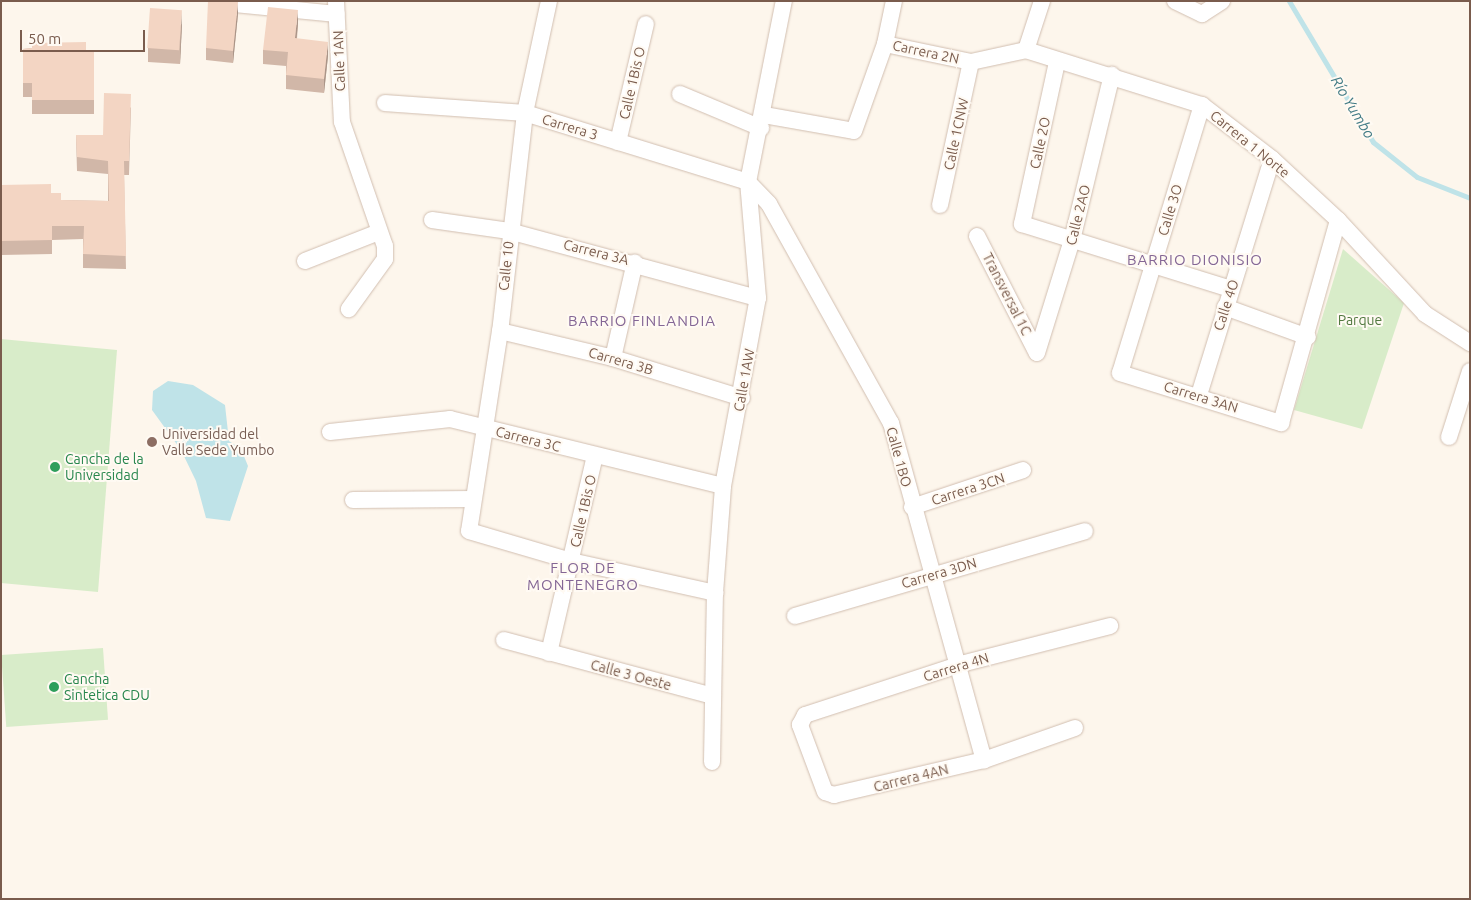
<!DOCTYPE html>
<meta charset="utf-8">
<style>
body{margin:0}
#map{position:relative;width:1471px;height:900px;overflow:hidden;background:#fdf6ec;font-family:Ubuntu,sans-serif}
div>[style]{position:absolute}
.green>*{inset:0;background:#d8ecc9;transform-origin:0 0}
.water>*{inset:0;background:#bfe3e8}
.stream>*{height:5px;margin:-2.5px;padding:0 2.5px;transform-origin:2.5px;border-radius:2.5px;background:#bfe3e8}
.roads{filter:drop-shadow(0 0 1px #d1beb0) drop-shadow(0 0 1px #d1beb0)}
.street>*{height:16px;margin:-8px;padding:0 8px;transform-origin:8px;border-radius:8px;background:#fff}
.wall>*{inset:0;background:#d1b7a8}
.shaded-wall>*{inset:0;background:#aa9588}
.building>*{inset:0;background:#f3d5c3;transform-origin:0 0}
.dots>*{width:14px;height:14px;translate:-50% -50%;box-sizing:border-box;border:2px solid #fffaf3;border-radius:50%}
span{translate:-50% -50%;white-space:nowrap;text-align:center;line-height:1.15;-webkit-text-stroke:4px #fffaf3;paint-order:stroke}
.street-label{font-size:14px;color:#7a5c4d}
.park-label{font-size:14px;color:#537a41}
.education-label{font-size:14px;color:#785e54}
.left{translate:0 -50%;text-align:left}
.leisure-label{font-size:14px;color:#27864d}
.water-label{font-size:15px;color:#437c86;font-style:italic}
.neighbourhood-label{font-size:15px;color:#846695;letter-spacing:1px}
.frame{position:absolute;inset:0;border:2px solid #7a5c4d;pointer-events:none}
.scale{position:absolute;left:20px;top:30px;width:125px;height:22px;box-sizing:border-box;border:2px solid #7a5c4d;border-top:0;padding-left:6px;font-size:15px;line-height:18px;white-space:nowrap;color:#7a5c4d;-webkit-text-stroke:4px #fffaf3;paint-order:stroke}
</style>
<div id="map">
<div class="green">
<div style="clip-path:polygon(1343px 249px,1404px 303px,1362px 429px,1294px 410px)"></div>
<div style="clip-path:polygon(1px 339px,117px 350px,98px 592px,1px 583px)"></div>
<div style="left:103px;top:648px;width:72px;height:102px;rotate:86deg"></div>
</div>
<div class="water">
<div style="clip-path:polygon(168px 381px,193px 385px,225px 405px,229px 441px,241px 449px,248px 466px,230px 521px,206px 518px,196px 481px,181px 450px,152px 410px,153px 391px)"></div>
</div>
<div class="stream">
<div style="left:1289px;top:1px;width:164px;rotate:59.2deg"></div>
<div style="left:1373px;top:142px;width:56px;rotate:38.5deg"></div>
<div style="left:1417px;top:177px;width:57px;rotate:21.6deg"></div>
</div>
<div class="roads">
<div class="street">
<div style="left:336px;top:1px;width:121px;rotate:87.2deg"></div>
<div style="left:342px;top:122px;width:131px;rotate:70.9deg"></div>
<div style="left:385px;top:246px;width:13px;rotate:90deg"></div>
<div style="left:385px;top:259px;width:62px;rotate:125.8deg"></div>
<div style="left:549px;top:1px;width:115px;rotate:102.1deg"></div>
<div style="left:525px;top:113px;width:219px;rotate:96.5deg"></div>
<div style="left:500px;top:331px;width:202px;rotate:98.8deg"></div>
<div style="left:469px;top:531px;width:106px;rotate:16.4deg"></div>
<div style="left:571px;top:561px;width:148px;rotate:12.5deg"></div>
<div style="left:1175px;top:1px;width:30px;rotate:26deg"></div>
<div style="left:1202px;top:14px;width:24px;rotate:-33deg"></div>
<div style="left:235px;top:4px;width:102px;rotate:5.6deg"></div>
<div style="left:885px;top:44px;width:88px;rotate:11.8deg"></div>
<div style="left:971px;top:62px;width:56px;rotate:-12.3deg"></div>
<div style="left:1026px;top:50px;width:184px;rotate:17.4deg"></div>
<div style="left:1202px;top:105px;width:88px;rotate:37.6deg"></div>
<div style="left:1272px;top:159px;width:90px;rotate:42.7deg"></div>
<div style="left:1338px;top:220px;width:128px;rotate:47.2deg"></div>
<div style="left:1425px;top:314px;width:54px;rotate:32.8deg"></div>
<div style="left:1026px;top:50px;width:52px;rotate:-71.9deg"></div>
<div style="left:1057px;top:62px;width:166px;rotate:102.2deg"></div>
<div style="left:1022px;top:224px;width:219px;rotate:17.3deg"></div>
<div style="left:680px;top:94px;width:88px;rotate:22.8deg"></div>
<div style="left:385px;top:103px;width:140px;rotate:4.1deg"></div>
<div style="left:525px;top:113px;width:233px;rotate:17.2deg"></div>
<div style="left:748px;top:182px;width:30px;rotate:46deg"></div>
<div style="left:769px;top:204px;width:251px;rotate:60.9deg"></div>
<div style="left:891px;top:423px;width:350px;rotate:74.6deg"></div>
<div style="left:1202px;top:105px;width:280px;rotate:107deg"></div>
<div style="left:1120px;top:373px;width:169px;rotate:17.3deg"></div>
<div style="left:1281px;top:423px;width:211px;rotate:-74.3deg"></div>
<div style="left:764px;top:115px;width:91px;rotate:10.1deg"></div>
<div style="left:854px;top:131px;width:92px;rotate:-70.4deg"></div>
<div style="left:885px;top:44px;width:44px;rotate:-78.2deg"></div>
<div style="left:618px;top:142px;width:121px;rotate:-76.7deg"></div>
<div style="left:940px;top:205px;width:146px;rotate:-77.8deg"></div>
<div style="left:432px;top:220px;width:78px;rotate:8.1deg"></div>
<div style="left:509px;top:231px;width:258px;rotate:15.1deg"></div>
<div style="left:977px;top:236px;width:131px;rotate:62.9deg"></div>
<div style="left:305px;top:261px;width:79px;rotate:-21.4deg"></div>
<div style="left:1225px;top:307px;width:88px;rotate:19.9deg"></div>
<div style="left:500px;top:331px;width:116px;rotate:13.4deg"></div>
<div style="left:613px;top:358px;width:135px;rotate:17.2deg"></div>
<div style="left:1037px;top:353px;width:118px;rotate:-72.8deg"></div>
<div style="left:1072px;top:240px;width:170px;rotate:-76.4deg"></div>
<div style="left:613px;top:358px;width:98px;rotate:-77.1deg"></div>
<div style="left:1199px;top:395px;width:247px;rotate:-72.8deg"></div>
<div style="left:330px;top:432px;width:121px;rotate:-6.2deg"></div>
<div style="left:450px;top:419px;width:281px;rotate:13.8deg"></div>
<div style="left:1449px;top:437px;width:69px;rotate:-72.3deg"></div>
<div style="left:353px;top:500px;width:120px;rotate:-0.5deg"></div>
<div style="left:912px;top:507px;width:117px;rotate:-18.4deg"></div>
<div style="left:795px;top:616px;width:302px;rotate:-16.3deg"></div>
<div style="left:504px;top:640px;width:216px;rotate:15deg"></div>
<div style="left:549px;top:653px;width:202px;rotate:-76.9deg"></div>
<div style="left:1075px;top:728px;width:96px;rotate:160.6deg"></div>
<div style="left:984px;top:760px;width:154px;rotate:166.9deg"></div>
<div style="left:834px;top:795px;width:9px;rotate:-162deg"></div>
<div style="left:825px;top:792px;width:72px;rotate:-110.5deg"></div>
<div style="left:800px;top:725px;width:11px;rotate:-63deg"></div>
<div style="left:805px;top:715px;width:164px;rotate:-18.1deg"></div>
<div style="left:961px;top:664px;width:154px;rotate:-14.3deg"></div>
<div style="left:712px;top:762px;width:169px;rotate:-89deg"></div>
<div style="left:715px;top:593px;width:107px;rotate:-85.7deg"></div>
<div style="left:723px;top:486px;width:191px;rotate:-79.5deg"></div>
<div style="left:758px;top:298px;width:116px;rotate:-94.9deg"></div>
<div style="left:748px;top:182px;width:185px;rotate:-78.8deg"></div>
</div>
</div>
<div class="wall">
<div style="clip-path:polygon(238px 14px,233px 63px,206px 60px,206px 48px)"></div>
<div style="clip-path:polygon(182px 24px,180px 64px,148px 62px,148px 48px)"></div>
<div style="clip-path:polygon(298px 24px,297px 39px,328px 56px,324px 93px,286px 89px,286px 66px,263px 64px,263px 50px)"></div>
<div style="clip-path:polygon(32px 48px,94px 51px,94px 114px,32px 114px,32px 97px,23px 97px,23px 49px)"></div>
<div style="clip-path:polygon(131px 107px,129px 175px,124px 175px,126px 269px,83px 268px,83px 239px,52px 240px,52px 254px,1px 255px,1px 185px,51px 193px,61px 200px,108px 201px,108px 174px,77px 171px,76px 135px,103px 135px)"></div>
</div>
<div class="shaded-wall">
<div style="clip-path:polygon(238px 2px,238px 14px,233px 63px,233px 51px)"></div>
<div style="clip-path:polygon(182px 10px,182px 24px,180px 64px,180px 50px)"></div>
<div style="clip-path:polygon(298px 10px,298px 24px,295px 52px,295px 38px)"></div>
<div style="clip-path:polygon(328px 42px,328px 56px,324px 93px,324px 79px)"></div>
</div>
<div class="building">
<div style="clip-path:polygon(208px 1px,236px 1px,238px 2px,233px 51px,206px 48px)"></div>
<div style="clip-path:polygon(268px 7px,298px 10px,295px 38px,328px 42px,324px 79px,286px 75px,288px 52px,263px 50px)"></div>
<div style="left:150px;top:8px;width:32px;height:40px;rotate:4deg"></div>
<div style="clip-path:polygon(86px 42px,86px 52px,94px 51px,94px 100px,32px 100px,32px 83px,23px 83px,23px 49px,32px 48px,32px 43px)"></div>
<div style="clip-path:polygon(104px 93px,131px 94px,129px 161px,124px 161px,126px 256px,83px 254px,84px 226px,52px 226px,52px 240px,1px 241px,1px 185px,51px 184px,51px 193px,61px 193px,61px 200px,109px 201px,108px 161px,77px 157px,76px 135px,103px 135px)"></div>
</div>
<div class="dots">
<div style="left:152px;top:442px;background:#8d6e63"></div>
<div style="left:55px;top:467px;background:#2e9e5b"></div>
<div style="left:54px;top:687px;background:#2e9e5b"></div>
</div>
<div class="street-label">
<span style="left:926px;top:52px;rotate:12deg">Carrera 2N</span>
<span style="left:339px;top:61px;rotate:-92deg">Calle 1AN</span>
<span style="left:632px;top:83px;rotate:-77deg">Calle 1Bis O</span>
<span style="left:570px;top:127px;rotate:17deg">Carrera 3</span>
<span style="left:956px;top:134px;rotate:-78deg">Calle 1CNW</span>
<span style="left:1040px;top:143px;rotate:-78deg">Calle 2O</span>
<span style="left:1250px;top:144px;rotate:39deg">Carrera 1 Norte</span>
<span style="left:1170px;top:210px;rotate:-73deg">Calle 3O</span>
<span style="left:1078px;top:215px;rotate:-76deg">Calle 2AO</span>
<span style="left:596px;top:252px;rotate:14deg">Carrera 3A</span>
<span style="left:506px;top:266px;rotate:-84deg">Calle 10</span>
<span style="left:1007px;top:294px;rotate:63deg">Transversal 1C</span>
<span style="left:1226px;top:305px;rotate:-72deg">Calle 4O</span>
<span style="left:621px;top:361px;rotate:16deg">Carrera 3B</span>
<span style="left:744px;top:380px;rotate:-80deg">Calle 1AW</span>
<span style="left:1201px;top:397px;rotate:17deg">Carrera 3AN</span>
<span style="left:528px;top:439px;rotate:14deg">Carrera 3C</span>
<span style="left:899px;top:457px;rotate:75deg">Calle 1BO</span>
<span style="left:968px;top:489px;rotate:-18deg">Carrera 3CN</span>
<span style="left:583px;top:511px;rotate:-77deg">Calle 1Bis O</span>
<span style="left:939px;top:573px;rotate:-16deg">Carrera 3DN</span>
<span style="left:956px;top:667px;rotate:-17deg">Carrera 4N</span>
<span style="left:631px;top:675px;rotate:15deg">Calle 3 Oeste</span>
<span style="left:911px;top:778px;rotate:-14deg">Carrera 4AN</span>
</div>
<div class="park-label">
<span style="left:1360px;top:320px">Parque</span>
</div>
<div class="education-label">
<span class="left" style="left:162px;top:442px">Universidad del<br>Valle Sede Yumbo</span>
</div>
<div class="leisure-label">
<span class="left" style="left:65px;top:467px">Cancha de la<br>Universidad</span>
<span class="left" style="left:64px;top:687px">Cancha<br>Sintetica CDU</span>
</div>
<div class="water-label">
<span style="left:1353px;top:107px;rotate:59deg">Río Yumbo</span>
</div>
<div class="neighbourhood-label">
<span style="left:1195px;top:260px">BARRIO DIONISIO</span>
<span style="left:642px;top:321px">BARRIO FINLANDIA</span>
<span style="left:583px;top:576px">FLOR DE<br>MONTENEGRO</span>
</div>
<div class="frame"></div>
<div class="scale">50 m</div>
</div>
